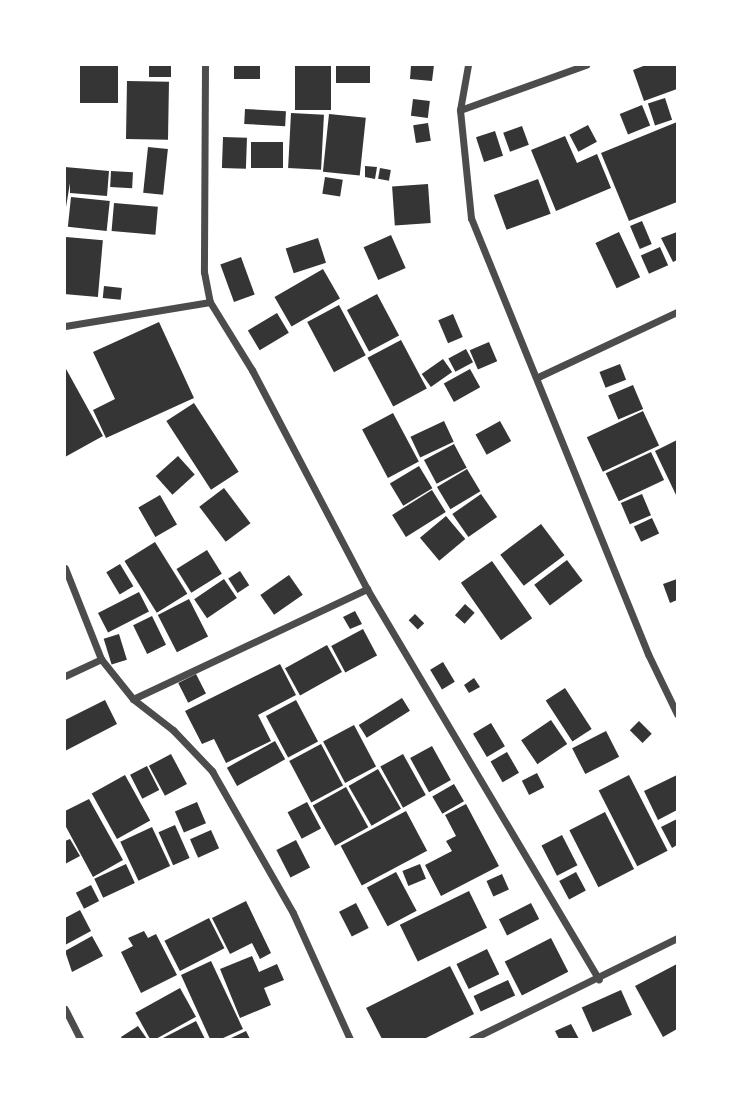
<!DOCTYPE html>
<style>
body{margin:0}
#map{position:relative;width:742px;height:1104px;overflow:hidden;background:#fff;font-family:"IBM Plex Sans",sans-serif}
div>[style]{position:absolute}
.building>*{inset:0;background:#353535;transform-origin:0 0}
.minor>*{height:7px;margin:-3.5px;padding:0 3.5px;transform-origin:3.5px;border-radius:3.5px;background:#4c4c4c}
span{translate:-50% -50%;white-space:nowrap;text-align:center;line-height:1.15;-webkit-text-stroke:6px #fff;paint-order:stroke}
.frame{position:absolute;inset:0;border:66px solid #fff;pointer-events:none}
</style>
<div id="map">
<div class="building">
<div style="left:80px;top:65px;width:38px;height:38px"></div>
<div style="left:149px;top:65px;width:22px;height:12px"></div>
<div style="left:234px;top:65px;width:26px;height:14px"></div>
<div style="left:295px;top:65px;width:36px;height:45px"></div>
<div style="left:336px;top:65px;width:34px;height:18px"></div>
<div style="clip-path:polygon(411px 65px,434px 65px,432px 81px,410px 79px)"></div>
<div style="clip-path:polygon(646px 65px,677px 65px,677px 89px,644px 101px,633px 70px)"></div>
<div style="left:127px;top:81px;width:42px;height:58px;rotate:1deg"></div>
<div style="left:665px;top:98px;width:23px;height:18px;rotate:72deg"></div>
<div style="left:413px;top:99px;width:17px;height:17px;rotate:7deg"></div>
<div style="left:642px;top:105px;width:22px;height:24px;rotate:68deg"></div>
<div style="left:245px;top:109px;width:41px;height:15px;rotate:3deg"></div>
<div style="left:291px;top:113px;width:33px;height:55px;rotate:3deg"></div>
<div style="left:329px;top:114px;width:37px;height:58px;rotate:6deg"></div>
<div style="clip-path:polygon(677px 122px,677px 202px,629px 221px,601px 153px)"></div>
<div style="left:428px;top:123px;width:18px;height:15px;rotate:81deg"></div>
<div style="left:588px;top:125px;width:19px;height:21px;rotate:62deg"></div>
<div style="left:522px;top:126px;width:20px;height:20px;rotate:70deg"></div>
<div style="left:495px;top:131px;width:26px;height:20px;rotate:72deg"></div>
<div style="clip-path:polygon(565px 136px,577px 163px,597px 154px,611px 188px,556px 211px,531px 150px)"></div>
<div style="left:223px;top:137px;width:24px;height:31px;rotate:2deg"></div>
<div style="left:251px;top:142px;width:32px;height:26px"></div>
<div style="left:148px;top:147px;width:20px;height:46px;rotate:6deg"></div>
<div style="clip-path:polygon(365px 166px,377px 167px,375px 179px,365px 177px)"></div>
<div style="clip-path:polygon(65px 167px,109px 171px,107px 196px,70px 193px,70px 183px,65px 213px)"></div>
<div style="left:380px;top:168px;width:11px;height:11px;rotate:10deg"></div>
<div style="left:111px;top:171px;width:22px;height:16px;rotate:3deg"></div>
<div style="left:325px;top:177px;width:18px;height:17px;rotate:9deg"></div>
<div style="left:538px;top:179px;width:37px;height:47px;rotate:70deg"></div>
<div style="left:428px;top:184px;width:39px;height:36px;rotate:86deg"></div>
<div style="left:71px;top:197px;width:39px;height:30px;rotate:6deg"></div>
<div style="left:114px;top:203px;width:44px;height:28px;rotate:5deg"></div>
<div style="left:642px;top:221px;width:25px;height:13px;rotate:67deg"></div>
<div style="left:619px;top:232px;width:50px;height:26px;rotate:65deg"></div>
<div style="clip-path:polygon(677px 232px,677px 260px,673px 262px,661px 238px)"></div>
<div style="left:391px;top:235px;width:36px;height:30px;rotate:66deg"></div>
<div style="left:66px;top:237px;width:37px;height:57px;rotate:5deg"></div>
<div style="left:318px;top:238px;width:26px;height:34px;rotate:72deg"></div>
<div style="left:660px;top:247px;width:20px;height:21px;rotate:66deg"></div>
<div style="left:241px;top:257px;width:40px;height:22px;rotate:70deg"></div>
<div style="left:323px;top:269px;width:34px;height:56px;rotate:60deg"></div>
<div style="left:104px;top:286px;width:18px;height:12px;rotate:6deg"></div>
<div style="left:377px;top:294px;width:47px;height:34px;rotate:62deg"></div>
<div style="left:339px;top:305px;width:57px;height:36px;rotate:62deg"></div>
<div style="left:277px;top:313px;width:23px;height:34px;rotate:59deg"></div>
<div style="left:453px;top:314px;width:25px;height:16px;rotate:67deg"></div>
<div style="clip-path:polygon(159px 322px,194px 398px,106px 438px,93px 410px,115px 399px,93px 352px)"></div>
<div style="left:401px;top:340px;width:55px;height:38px;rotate:62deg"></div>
<div style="left:489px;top:342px;width:21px;height:21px;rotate:67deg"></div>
<div style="left:466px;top:349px;width:15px;height:20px;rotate:62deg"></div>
<div style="left:443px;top:359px;width:16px;height:26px;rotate:55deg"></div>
<div style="left:620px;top:364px;width:17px;height:22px;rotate:69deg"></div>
<div style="clip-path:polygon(65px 367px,103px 436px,65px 457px)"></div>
<div style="left:470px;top:369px;width:21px;height:30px;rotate:61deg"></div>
<div style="left:633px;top:385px;width:26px;height:27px;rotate:67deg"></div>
<div style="left:194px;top:403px;width:82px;height:33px;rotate:57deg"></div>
<div style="left:643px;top:411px;width:38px;height:62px;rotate:65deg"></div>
<div style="left:393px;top:413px;width:55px;height:35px;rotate:62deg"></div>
<div style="left:444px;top:421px;width:23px;height:37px;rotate:65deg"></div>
<div style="left:500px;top:421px;width:23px;height:28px;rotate:61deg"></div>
<div style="clip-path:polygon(677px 440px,677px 497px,655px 451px)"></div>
<div style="left:454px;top:444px;width:27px;height:34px;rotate:62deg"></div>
<div style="left:651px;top:452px;width:31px;height:50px;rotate:65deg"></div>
<div style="left:178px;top:456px;width:25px;height:30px;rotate:48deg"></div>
<div style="left:419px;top:466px;width:26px;height:34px;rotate:59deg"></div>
<div style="left:467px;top:469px;width:26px;height:35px;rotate:59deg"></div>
<div style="left:224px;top:488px;width:44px;height:31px;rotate:53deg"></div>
<div style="left:432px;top:490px;width:26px;height:47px;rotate:58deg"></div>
<div style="left:481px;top:494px;width:28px;height:35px;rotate:55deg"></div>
<div style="left:642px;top:494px;width:23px;height:23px;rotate:67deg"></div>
<div style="left:160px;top:495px;width:34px;height:25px;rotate:60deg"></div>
<div style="left:446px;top:516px;width:30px;height:34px;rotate:50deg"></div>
<div style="left:652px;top:518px;width:17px;height:20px;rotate:65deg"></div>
<div style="left:541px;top:524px;width:39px;height:51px;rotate:53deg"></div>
<div style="left:155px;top:542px;width:61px;height:36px;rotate:58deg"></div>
<div style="left:207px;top:550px;width:28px;height:36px;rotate:58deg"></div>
<div style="left:567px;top:560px;width:26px;height:41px;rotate:53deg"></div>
<div style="left:492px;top:561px;width:70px;height:38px;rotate:55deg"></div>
<div style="left:120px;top:564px;width:26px;height:16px;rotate:59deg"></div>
<div style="left:240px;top:571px;width:17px;height:14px;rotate:57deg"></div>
<div style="left:289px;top:575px;width:24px;height:35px;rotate:55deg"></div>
<div style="left:224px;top:579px;width:23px;height:36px;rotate:56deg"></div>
<div style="clip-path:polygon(677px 579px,677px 600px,670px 603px,663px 584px)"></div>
<div style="left:139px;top:592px;width:22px;height:46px;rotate:63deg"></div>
<div style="left:189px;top:599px;width:42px;height:35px;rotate:63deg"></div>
<div style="left:465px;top:604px;width:13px;height:15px;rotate:42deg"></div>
<div style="clip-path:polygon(355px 611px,362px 624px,350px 629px,343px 617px)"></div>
<div style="left:415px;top:614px;width:13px;height:9px;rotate:45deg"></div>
<div style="left:152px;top:616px;width:32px;height:21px;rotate:64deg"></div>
<div style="left:363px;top:629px;width:30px;height:36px;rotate:62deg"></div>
<div style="left:119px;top:634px;width:27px;height:16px;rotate:73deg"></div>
<div style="left:327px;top:645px;width:31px;height:48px;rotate:61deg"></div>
<div style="left:443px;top:662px;width:23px;height:15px;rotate:59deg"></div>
<div style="clip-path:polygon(280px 664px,296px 695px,258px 715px,271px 741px,226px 763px,214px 739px,202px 744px,185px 711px)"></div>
<div style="left:196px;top:674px;width:22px;height:20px;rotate:63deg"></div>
<div style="clip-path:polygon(474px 678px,480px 687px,469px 693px,464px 685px)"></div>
<div style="left:565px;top:688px;width:49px;height:23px;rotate:57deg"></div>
<div style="left:402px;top:698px;width:15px;height:51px;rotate:58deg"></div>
<div style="clip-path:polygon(105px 700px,117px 724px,65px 751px,65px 720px)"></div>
<div style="left:296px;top:700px;width:47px;height:34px;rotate:62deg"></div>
<div style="left:551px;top:720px;width:29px;height:36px;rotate:56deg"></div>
<div style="left:639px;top:721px;width:18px;height:13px;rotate:45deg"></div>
<div style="left:491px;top:723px;width:27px;height:21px;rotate:59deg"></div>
<div style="left:354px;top:725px;width:47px;height:35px;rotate:62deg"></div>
<div style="left:606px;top:731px;width:29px;height:38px;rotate:63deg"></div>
<div style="left:275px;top:741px;width:21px;height:55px;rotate:61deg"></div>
<div style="left:321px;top:744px;width:47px;height:36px;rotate:62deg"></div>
<div style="left:432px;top:746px;width:39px;height:25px;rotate:61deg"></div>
<div style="left:507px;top:752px;width:24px;height:19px;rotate:60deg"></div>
<div style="left:171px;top:754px;width:34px;height:25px;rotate:62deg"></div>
<div style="left:403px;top:754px;width:47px;height:26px;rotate:61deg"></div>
<div style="left:147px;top:766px;width:27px;height:19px;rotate:63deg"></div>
<div style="left:378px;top:769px;width:46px;height:34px;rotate:60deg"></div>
<div style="left:537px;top:773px;width:16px;height:17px;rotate:63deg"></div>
<div style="left:125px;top:775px;width:52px;height:38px;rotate:61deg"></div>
<div style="left:629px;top:775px;width:85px;height:34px;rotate:63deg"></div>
<div style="clip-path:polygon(677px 775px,677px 810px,658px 820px,644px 791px)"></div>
<div style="left:454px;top:784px;width:20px;height:25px;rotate:60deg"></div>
<div style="left:346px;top:787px;width:46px;height:38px;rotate:61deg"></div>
<div style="clip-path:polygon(89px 799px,123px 860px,93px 877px,65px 825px,65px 811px)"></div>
<div style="left:197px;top:802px;width:23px;height:24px;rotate:67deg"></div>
<div style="left:307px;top:802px;width:30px;height:22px;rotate:62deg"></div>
<div style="clip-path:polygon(466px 804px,499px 866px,441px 896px,425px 865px,452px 851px,446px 841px,456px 836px,445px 815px)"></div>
<div style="left:406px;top:811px;width:45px;height:74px;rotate:62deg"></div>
<div style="left:605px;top:812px;width:64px;height:40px;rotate:63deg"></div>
<div style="clip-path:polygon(677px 819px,677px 845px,672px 848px,661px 827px)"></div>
<div style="left:175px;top:825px;width:36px;height:18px;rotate:66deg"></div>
<div style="left:152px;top:827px;width:43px;height:35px;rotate:65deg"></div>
<div style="left:211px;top:830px;width:20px;height:23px;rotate:66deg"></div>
<div style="left:562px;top:835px;width:34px;height:23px;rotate:63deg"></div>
<div style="clip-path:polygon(70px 839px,80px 856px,65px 864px,65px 841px)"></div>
<div style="left:296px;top:840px;width:31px;height:22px;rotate:63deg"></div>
<div style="left:126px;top:864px;width:21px;height:35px;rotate:65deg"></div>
<div style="left:420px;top:864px;width:16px;height:19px;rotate:68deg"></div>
<div style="left:396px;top:872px;width:44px;height:33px;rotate:62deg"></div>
<div style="left:576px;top:872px;width:21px;height:19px;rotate:62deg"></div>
<div style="left:502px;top:874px;width:17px;height:17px;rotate:66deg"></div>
<div style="left:91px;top:885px;width:18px;height:17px;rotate:63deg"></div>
<div style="left:469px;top:891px;width:41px;height:77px;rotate:64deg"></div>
<div style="clip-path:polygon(246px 901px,271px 953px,260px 959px,252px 943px,230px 954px,212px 918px)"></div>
<div style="left:356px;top:903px;width:28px;height:19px;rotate:63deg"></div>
<div style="left:531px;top:903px;width:18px;height:36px;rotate:63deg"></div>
<div style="clip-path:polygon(80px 910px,91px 931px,65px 945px,65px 918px)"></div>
<div style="left:209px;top:918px;width:34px;height:50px;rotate:63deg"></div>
<div style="clip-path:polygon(144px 931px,148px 938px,156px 934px,177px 975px,141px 993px,121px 952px,133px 946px,128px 938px)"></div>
<div style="clip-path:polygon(92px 936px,103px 956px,72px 972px,65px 951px)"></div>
<div style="left:551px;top:938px;width:38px;height:52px;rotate:63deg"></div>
<div style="left:487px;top:949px;width:28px;height:34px;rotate:64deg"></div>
<div style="clip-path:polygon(252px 956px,259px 972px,277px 964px,284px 980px,264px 988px,271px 1005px,240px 1018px,220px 969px)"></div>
<div style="clip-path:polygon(211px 961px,243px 1029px,221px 1039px,210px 1039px,181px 975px)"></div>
<div style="clip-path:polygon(677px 964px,677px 1029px,663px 1037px,635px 986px)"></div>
<div style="clip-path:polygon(450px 966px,474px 1014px,424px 1039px,382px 1039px,366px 1008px)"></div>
<div style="left:508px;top:980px;width:17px;height:38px;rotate:65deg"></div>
<div style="left:180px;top:988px;width:33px;height:51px;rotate:61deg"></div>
<div style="left:621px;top:990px;width:27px;height:43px;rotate:66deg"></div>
<div style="clip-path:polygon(196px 1021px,205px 1039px,161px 1039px)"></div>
<div style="clip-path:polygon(571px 1024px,579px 1039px,559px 1039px,555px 1031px)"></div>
<div style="clip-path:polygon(138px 1026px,147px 1039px,122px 1039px,121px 1037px)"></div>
<div style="clip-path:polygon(246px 1031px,250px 1039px,229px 1039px)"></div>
</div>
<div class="minor">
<div style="left:205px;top:65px;width:207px;rotate:90.3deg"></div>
<div style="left:204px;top:272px;width:31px;rotate:79deg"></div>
<div style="left:210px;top:302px;width:80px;rotate:58.3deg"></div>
<div style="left:252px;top:370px;width:247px;rotate:62.3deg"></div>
<div style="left:367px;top:589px;width:454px;rotate:59.3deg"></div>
<div style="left:468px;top:65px;width:46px;rotate:100.1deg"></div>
<div style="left:460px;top:110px;width:109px;rotate:84.2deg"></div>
<div style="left:471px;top:218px;width:471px;rotate:67.9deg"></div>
<div style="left:648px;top:654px;width:67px;rotate:64.2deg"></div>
<div style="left:460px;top:110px;width:134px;rotate:-19.7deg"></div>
<div style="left:65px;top:326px;width:147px;rotate:-9.4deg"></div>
<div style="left:538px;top:377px;width:153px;rotate:-25.1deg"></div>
<div style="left:65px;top:568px;width:98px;rotate:68.4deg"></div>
<div style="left:101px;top:659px;width:51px;rotate:51.3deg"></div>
<div style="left:133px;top:699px;width:51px;rotate:37.8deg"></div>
<div style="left:173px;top:730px;width:57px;rotate:46.4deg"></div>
<div style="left:212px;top:771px;width:163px;rotate:60.3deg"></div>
<div style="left:293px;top:913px;width:138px;rotate:65.7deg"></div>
<div style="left:65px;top:676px;width:40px;rotate:-25deg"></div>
<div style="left:133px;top:699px;width:259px;rotate:-25.2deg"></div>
<div style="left:65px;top:1009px;width:34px;rotate:63deg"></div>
<div style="left:472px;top:1039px;width:229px;rotate:-26.2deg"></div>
</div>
<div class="frame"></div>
</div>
